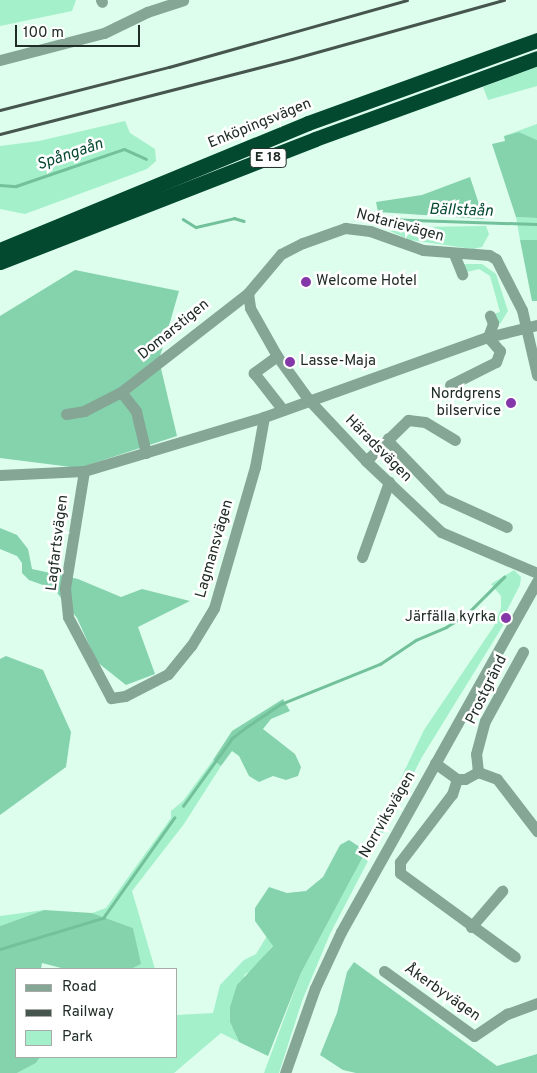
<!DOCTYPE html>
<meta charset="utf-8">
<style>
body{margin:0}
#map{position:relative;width:537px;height:1073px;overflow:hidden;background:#defeed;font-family:Overpass,sans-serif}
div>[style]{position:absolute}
.green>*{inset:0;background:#a3f0ca}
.forest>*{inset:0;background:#84d3ad}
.stream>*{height:2.5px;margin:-1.25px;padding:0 1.25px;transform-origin:1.25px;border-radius:1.25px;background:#72c19b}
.minor>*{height:11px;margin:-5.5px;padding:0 5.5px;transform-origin:5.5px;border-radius:5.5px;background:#85a595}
.highway>*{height:15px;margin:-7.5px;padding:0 7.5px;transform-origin:7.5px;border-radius:7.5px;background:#034930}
.rail>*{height:2.5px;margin:-1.25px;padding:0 1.25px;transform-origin:1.25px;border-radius:1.25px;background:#46564e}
.dots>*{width:14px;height:14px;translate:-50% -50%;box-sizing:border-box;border:2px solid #fff;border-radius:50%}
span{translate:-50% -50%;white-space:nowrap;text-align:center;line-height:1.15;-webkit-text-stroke:5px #fff;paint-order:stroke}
.shield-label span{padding:1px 4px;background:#fff;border:1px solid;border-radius:4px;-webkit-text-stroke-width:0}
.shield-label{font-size:14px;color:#202c26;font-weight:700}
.street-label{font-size:15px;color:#202c26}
.poi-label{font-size:15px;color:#202c26}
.left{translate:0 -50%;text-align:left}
.right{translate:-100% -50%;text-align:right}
.water-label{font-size:16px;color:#054931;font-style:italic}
.legend{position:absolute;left:15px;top:968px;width:162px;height:90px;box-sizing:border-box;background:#fff;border:1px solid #a6aba8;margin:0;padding:6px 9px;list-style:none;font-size:15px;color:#202c26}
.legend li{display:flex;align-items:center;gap:10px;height:25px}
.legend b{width:25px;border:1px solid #a6aba8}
.scale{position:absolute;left:15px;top:25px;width:125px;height:22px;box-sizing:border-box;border:2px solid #202c26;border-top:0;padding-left:6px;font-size:15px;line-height:18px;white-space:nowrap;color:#202c26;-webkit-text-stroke:4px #fff;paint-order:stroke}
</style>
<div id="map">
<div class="green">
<div style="clip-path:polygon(0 0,76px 0,72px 11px,0 26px)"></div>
<div style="clip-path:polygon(537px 67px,537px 86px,488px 100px,483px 87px)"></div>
<div style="clip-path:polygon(125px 121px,130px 133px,155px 149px,156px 161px,147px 169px,25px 214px,0 209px,0 146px,39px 141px)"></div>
<div style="clip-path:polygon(537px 124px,537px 140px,519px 132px,504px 136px)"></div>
<div style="clip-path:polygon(516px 217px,537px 218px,537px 240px,520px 240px)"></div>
<div style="clip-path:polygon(486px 226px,489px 234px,482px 247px,473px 249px,410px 240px,390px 231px,417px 227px)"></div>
<div style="clip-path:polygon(462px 264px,482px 264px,496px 274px,508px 311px,500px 324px,495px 320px,494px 314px,500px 312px,490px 276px,479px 269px,467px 272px)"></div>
<div style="clip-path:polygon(514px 570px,521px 577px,520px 585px,501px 622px,504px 624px,422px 757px,330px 934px,302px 1001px,279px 1073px,264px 1073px,301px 973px,366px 851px,424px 730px,494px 626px,501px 608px,501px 596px,491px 584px)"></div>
<div style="clip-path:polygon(213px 760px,221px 766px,184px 824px,132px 891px,155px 969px,131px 969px,140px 964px,133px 928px,92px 913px,106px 908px,171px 818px,171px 811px,183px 801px)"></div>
<div style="clip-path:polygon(44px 910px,0 926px,0 916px)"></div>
<div style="clip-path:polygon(267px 936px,273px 945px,252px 971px,245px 974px,230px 1022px,239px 1042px,221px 1033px,174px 1073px,17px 1073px,36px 1063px,40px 1057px,176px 1057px,176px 1015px,213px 1013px,220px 985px,244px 960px,256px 954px)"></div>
</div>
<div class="forest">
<div style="clip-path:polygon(519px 132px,537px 140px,537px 218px,516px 217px,492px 144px,505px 141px,504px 136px)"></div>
<div style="clip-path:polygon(470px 177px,484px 219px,378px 212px,376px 202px,422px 195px)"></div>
<div style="clip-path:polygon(520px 240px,537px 240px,537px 301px,532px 301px)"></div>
<div style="clip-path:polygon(75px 270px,179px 291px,159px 360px,177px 436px,79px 468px,0 458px,0 316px)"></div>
<div style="clip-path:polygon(0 528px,17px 535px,28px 549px,32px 569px,78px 579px,121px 597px,142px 589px,190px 601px,138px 627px,155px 674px,126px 685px,97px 662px,77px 618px,54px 589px,29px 580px,22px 573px,22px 563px,17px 556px,0 549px)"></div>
<div style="clip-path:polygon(6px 656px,43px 670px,71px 732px,66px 767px,0 815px,0 659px)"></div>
<div style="clip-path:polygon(283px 699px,290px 711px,271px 719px,263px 729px,295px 754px,301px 767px,298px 776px,286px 780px,273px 776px,259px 782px,249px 776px,239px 756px,232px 751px,221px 766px,213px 760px,232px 731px)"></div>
<div style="clip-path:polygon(349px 840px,366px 851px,301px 973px,268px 1056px,239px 1042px,230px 1022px,230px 1007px,237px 985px,273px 946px,255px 921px,255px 908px,269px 887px,287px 893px,306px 891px,323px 877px,340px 845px)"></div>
<div style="clip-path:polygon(44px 910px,92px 913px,133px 928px,141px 964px,131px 969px,65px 969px,42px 963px,41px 969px,16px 969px,16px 1057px,40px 1057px,36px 1063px,17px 1073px,0 1073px,0 926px)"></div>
<div style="clip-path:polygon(354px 962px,497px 1066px,537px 1054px,537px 1073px,356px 1073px,343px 1070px,320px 1055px,337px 1013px,347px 972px)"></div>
</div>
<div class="stream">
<div style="left:0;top:185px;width:16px;rotate:4deg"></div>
<div style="left:16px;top:186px;width:114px;rotate:-18.9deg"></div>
<div style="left:124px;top:149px;width:24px;rotate:24deg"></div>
<div style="left:183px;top:219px;width:15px;rotate:32deg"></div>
<div style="left:196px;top:227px;width:39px;rotate:-13deg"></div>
<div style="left:234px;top:218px;width:10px;rotate:17deg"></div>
<div style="left:384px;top:219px;width:153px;rotate:1.9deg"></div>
<div style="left:183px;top:806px;width:84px;rotate:-54.2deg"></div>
<div style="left:232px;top:738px;width:20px;rotate:-37deg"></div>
<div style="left:248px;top:726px;width:40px;rotate:-34deg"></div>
<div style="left:281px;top:704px;width:107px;rotate:-22deg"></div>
<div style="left:380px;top:664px;width:43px;rotate:-33.7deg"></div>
<div style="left:416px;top:640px;width:33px;rotate:-23deg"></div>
<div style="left:446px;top:627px;width:23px;rotate:-31deg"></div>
<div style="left:466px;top:615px;width:54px;rotate:-45deg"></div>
<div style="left:0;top:949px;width:108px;rotate:-16.8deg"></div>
<div style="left:103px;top:918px;width:123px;rotate:-54.6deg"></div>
</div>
<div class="minor">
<div style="left:101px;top:0;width:2px;rotate:63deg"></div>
<div style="left:0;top:60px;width:107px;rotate:-14.6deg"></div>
<div style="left:104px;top:33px;width:48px;rotate:-26deg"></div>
<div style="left:147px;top:12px;width:38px;rotate:-18deg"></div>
<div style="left:454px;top:254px;width:22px;rotate:68deg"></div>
<div style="left:248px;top:293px;width:15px;rotate:82deg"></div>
<div style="left:250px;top:308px;width:55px;rotate:60.6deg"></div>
<div style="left:277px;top:356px;width:54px;rotate:54deg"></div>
<div style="left:309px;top:400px;width:83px;rotate:46.9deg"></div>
<div style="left:366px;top:461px;width:103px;rotate:43.4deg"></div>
<div style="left:441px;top:532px;width:104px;rotate:23.1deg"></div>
<div style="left:488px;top:337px;width:15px;rotate:-70deg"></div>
<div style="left:493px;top:323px;width:8px;rotate:-113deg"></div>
<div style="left:277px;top:356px;width:29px;rotate:144deg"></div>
<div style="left:254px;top:373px;width:47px;rotate:51.9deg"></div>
<div style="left:450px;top:385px;width:51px;rotate:-26.6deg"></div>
<div style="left:496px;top:362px;width:12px;rotate:-70deg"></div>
<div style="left:500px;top:351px;width:18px;rotate:-131deg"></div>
<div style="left:66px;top:414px;width:18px;rotate:-9deg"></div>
<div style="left:84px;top:411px;width:42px;rotate:-27.2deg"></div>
<div style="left:388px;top:438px;width:4px;rotate:76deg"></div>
<div style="left:389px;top:442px;width:78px;rotate:46deg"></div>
<div style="left:443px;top:498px;width:70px;rotate:24.4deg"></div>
<div style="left:146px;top:453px;width:43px;rotate:-103.4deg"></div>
<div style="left:136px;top:411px;width:24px;rotate:-128deg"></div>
<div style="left:121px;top:392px;width:161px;rotate:-37.9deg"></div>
<div style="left:248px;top:293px;width:51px;rotate:-49.8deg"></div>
<div style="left:281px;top:254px;width:25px;rotate:-27deg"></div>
<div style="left:303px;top:243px;width:45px;rotate:-19.7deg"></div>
<div style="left:345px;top:228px;width:25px;rotate:7deg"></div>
<div style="left:370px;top:231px;width:56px;rotate:19.7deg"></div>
<div style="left:423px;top:250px;width:66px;rotate:4.3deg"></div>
<div style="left:489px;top:255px;width:8px;rotate:30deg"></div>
<div style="left:496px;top:259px;width:57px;rotate:63deg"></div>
<div style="left:522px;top:310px;width:67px;rotate:77deg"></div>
<div style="left:366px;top:461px;width:59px;rotate:-44.3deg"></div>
<div style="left:408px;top:420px;width:17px;rotate:7deg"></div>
<div style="left:425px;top:422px;width:35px;rotate:31deg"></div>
<div style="left:84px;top:471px;width:119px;rotate:99.2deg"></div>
<div style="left:65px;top:588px;width:29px;rotate:84deg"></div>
<div style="left:68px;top:617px;width:92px;rotate:62deg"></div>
<div style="left:111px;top:698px;width:14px;rotate:-8deg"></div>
<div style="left:125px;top:696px;width:48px;rotate:-27.1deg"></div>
<div style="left:168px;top:674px;width:36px;rotate:-51deg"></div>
<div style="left:191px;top:646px;width:44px;rotate:-58.8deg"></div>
<div style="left:214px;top:608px;width:147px;rotate:-73.8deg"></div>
<div style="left:255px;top:467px;width:51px;rotate:-79.8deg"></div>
<div style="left:0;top:475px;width:84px;rotate:-2.7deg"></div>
<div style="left:84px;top:471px;width:188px;rotate:-16.7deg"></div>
<div style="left:264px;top:417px;width:238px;rotate:-19.7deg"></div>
<div style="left:488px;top:337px;width:50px;rotate:-13.8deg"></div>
<div style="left:362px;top:557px;width:80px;rotate:-70.2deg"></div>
<div style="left:435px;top:763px;width:27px;rotate:36deg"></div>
<div style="left:457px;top:779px;width:16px;rotate:108deg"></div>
<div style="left:452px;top:794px;width:86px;rotate:127.4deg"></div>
<div style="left:400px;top:862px;width:11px;rotate:90deg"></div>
<div style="left:400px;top:873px;width:142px;rotate:36.1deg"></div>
<div style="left:478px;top:772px;width:18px;rotate:-96deg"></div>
<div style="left:476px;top:754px;width:34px;rotate:-75deg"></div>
<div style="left:485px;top:721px;width:79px;rotate:-61.2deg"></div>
<div style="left:457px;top:779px;width:8px"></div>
<div style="left:465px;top:779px;width:15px;rotate:-28deg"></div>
<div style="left:478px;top:772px;width:20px;rotate:20deg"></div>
<div style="left:497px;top:779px;width:66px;rotate:52.4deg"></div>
<div style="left:471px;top:927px;width:48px;rotate:-49.3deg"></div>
<div style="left:384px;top:971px;width:111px;rotate:35.8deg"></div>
<div style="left:474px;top:1036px;width:40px;rotate:-34deg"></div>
<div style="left:507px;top:1014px;width:32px;rotate:-20deg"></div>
<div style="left:285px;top:1073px;width:90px;rotate:-70.6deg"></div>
<div style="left:315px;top:988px;width:62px;rotate:-65.1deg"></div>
<div style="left:341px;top:932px;width:402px;rotate:-60.8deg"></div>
</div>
<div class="highway">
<div style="left:0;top:250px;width:333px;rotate:-22.4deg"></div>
<div style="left:308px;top:123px;width:244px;rotate:-19.9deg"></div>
<div style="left:0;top:262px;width:338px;rotate:-21.3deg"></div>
<div style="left:315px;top:139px;width:236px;rotate:-20deg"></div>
</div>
<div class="rail">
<div style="left:0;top:110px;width:174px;rotate:-14.3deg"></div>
<div style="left:169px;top:67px;width:247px;rotate:-15.7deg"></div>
<div style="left:0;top:134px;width:301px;rotate:-14.4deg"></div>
<div style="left:292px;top:59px;width:220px;rotate:-15.6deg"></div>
</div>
<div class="dots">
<div style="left:306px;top:282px;background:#8337a9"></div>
<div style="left:290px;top:362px;background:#8337a9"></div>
<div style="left:511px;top:403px;background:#8337a9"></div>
<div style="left:506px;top:618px;background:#8337a9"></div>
</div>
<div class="shield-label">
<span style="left:268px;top:158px">E 18</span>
</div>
<div class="street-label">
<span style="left:260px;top:124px;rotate:-22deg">Enköpingsvägen</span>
<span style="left:400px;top:226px;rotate:15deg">Notarievägen</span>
<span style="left:174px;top:330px;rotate:-39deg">Domarstigen</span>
<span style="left:378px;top:449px;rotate:45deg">Häradsvägen</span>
<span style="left:58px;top:543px;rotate:-83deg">Lagfartsvägen</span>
<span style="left:215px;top:549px;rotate:-74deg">Lagmansvägen</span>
<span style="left:487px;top:690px;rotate:-64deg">Prostgränd</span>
<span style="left:388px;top:815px;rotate:-60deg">Norrviksvägen</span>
<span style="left:442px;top:993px;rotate:35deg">Åkerbyvägen</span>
</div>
<div class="poi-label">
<span class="left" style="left:316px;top:282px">Welcome Hotel</span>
<span class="left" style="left:300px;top:362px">Lasse-Maja</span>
<span class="right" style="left:501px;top:403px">Nordgrens<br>bilservice</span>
<span class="right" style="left:496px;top:618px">Järfälla kyrka</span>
</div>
<div class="water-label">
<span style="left:70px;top:155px;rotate:-19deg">Spångaån</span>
<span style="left:461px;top:211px;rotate:2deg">Bällstaån</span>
</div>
<ul class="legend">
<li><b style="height:6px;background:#85a595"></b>Road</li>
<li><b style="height:6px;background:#46564e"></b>Railway</li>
<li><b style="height:14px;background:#a3f0ca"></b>Park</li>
</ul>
<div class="scale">100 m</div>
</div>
